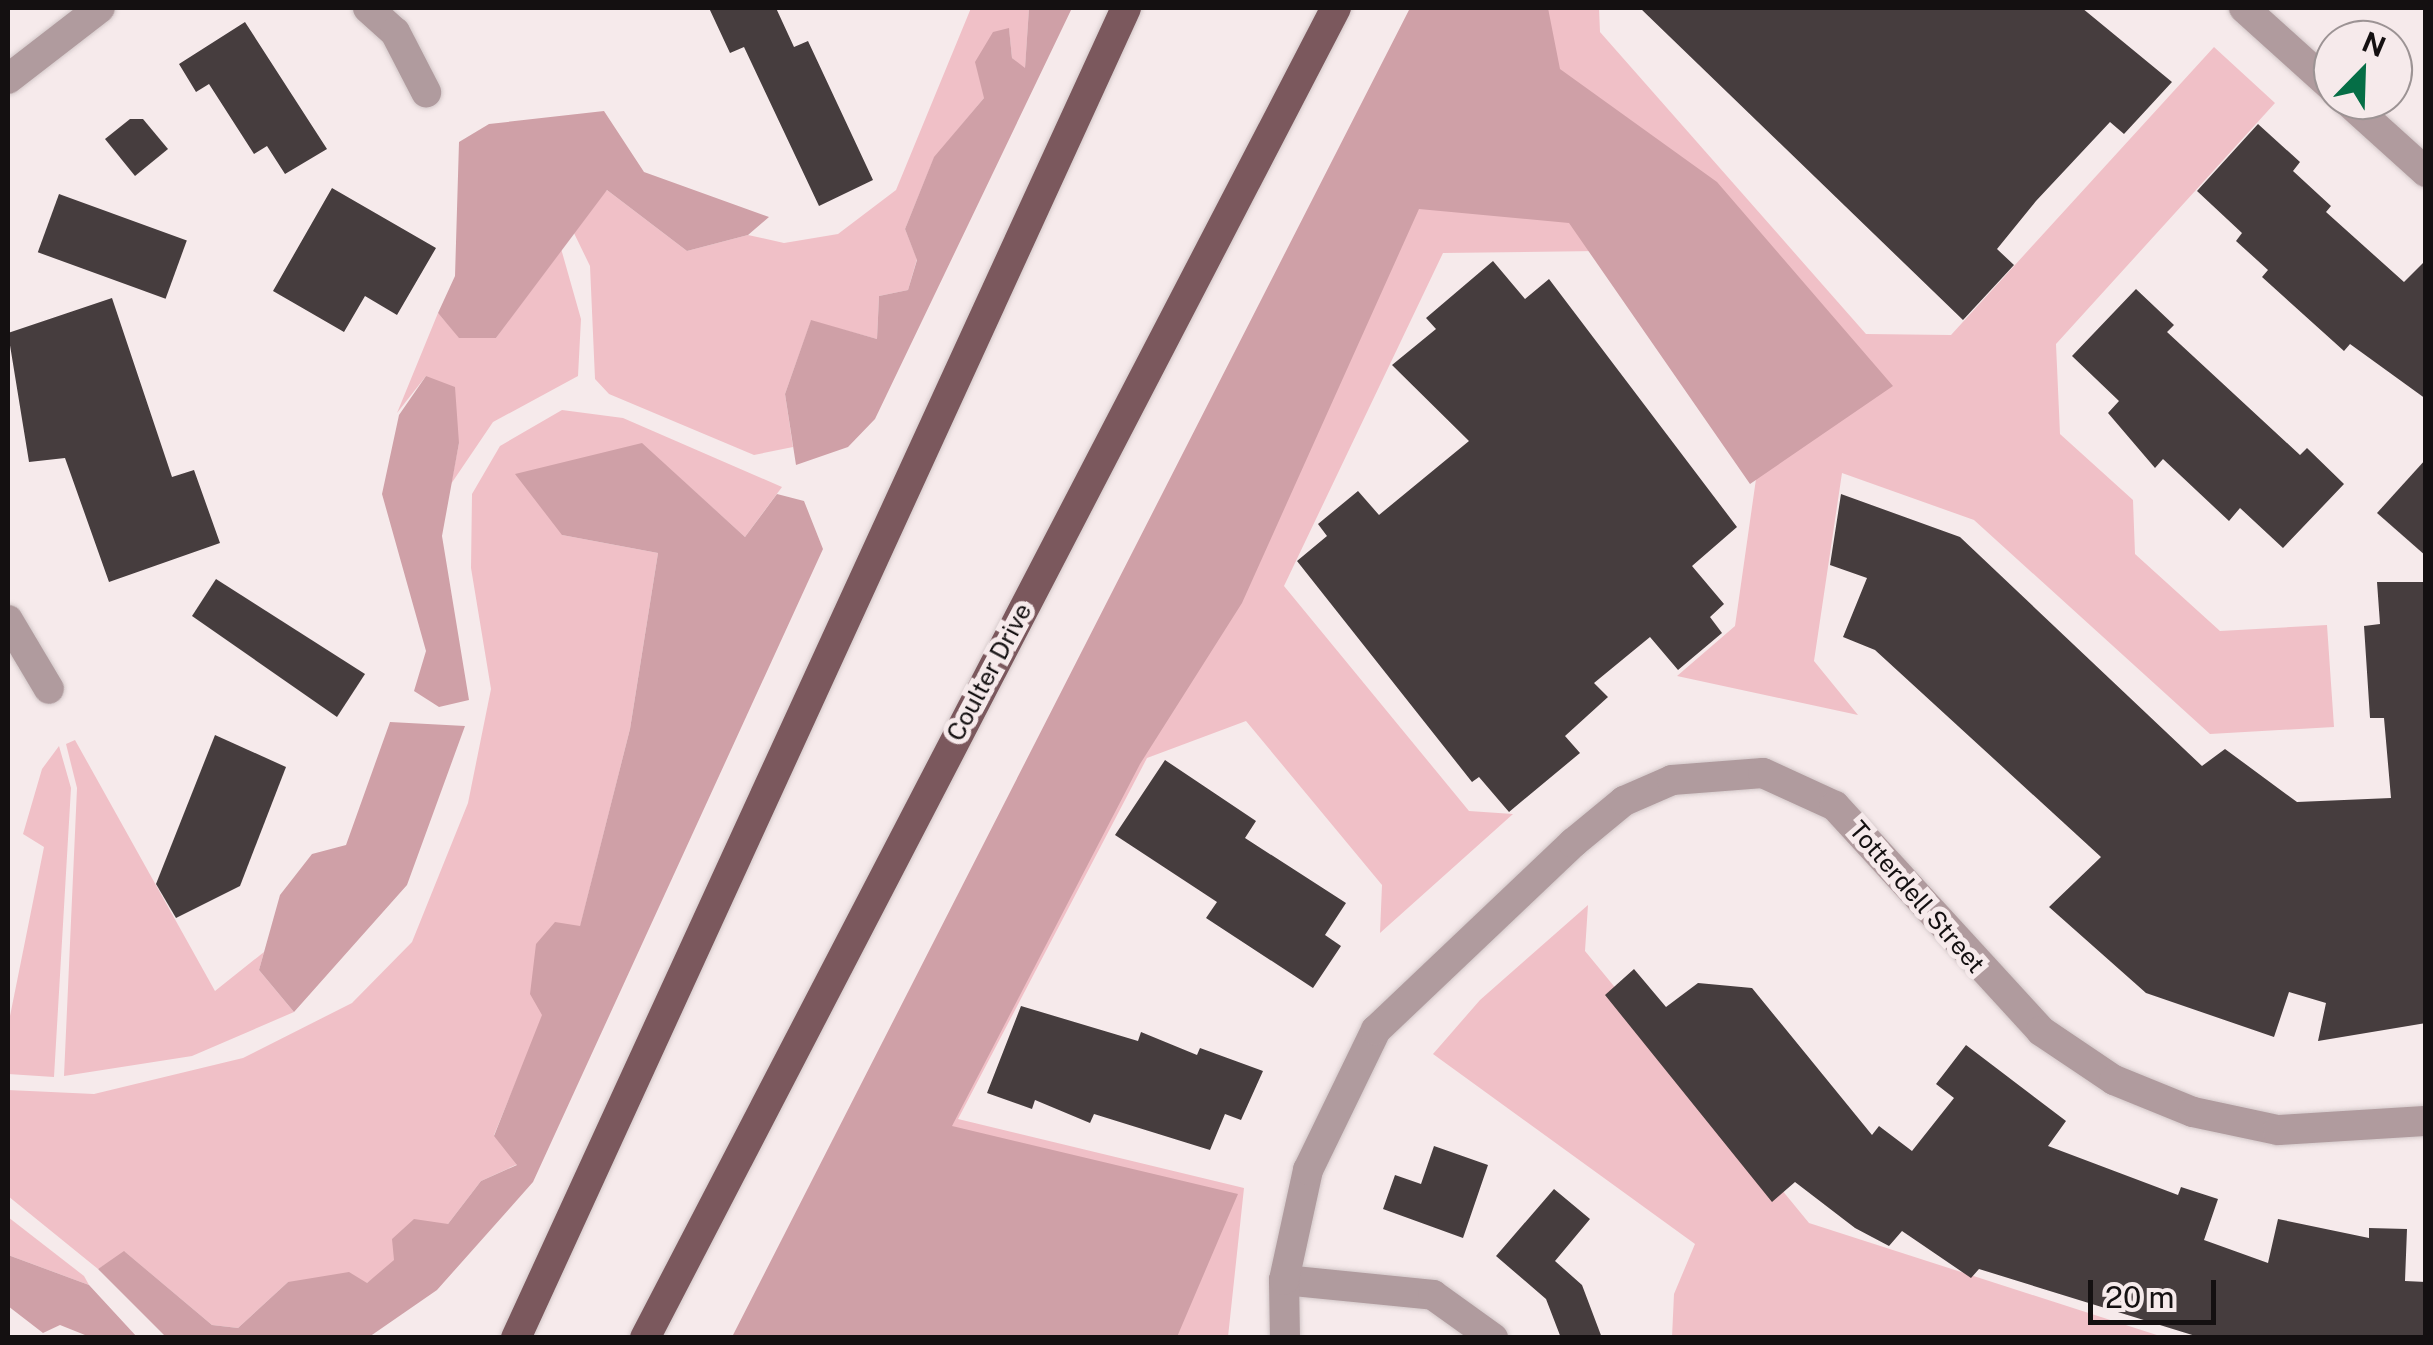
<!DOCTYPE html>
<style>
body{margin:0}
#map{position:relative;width:2433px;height:1345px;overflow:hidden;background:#f6eaeb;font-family:"Public Sans",sans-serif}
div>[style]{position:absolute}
.green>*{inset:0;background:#f0c0c7}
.forest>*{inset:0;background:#cfa0a7}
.building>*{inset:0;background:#463d3e;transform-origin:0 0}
.roads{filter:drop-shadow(0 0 2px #d2c7c8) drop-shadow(0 0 2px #d2c7c8)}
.minor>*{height:30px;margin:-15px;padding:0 15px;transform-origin:15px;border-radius:15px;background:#b09b9e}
.primary>*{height:30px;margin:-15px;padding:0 15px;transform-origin:15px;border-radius:15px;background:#7b585d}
span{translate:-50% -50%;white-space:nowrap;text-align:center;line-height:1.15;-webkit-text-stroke:10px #f6eaeb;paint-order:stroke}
.street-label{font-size:25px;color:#141011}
.frame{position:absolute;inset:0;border:10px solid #141011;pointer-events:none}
.north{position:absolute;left:2313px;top:20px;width:100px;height:100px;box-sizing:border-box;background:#f6eaeb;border:2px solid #9c9394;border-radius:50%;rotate:23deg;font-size:28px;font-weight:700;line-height:40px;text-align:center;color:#141011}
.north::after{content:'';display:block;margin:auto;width:35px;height:45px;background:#056e46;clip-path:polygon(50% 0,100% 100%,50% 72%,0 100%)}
.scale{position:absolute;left:2088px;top:1280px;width:128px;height:45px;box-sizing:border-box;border:5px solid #141011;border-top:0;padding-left:12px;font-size:30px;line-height:35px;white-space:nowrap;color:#141011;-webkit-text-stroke:8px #f6eaeb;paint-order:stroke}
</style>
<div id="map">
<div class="green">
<div style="clip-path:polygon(971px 8px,1029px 8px,1025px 69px,1012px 58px,1009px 29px,984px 98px,934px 158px,905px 229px,917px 259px,908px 290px,879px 296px,877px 339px,811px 321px,785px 394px,793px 447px,754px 455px,609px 394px,595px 379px,590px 266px,572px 229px,588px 208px,607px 190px,687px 251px,748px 235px,784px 243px,838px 234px,896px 190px)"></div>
<div style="clip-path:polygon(1509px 8px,1599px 8px,1600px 32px,1866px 334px,1951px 335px,2214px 47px,2275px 103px,2056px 344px,2060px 434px,2133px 500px,2135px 554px,2220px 631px,2327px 625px,2334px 727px,2210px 734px,1974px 520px,1842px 473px,1814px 661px,1858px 715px,1677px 676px,1735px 626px,1756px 479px,1598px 251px,1443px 253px,1284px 586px,1469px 811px,1513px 814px,1380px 933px,1382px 885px,1246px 721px,1147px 758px,958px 1119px,1244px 1188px,1228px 1337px,816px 1338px)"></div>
<div style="clip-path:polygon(560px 245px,581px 319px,578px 376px,493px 422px,451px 484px,459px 443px,426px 376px,397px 413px,438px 313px,460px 338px,496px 338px)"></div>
<div style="clip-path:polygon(562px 410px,623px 418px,782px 487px,745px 537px,642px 444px,562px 535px,658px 553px,630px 729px,580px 927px,494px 1135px,518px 1164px,481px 1181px,448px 1224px,367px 1283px,288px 1282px,238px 1328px,212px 1325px,125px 1252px,98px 1269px,8px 1196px,8px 1090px,94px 1094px,243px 1058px,352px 1003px,412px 942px,468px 803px,491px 689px,471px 568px,472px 494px,500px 446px)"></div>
<div style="clip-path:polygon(75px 740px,215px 991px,264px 952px,259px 970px,294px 1012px,192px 1056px,64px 1076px,77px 788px,66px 744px)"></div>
<div style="clip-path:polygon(59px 746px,71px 788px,54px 1077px,8px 1074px,8px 1026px,44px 847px,23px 834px,42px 769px)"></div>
<div style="clip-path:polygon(1588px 905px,1585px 951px,1809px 1223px,2163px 1337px,1672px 1337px,1674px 1294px,1695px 1244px,1433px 1054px,1480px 1000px)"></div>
<div style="clip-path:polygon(8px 1217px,84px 1276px,89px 1285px,8px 1255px)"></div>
</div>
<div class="forest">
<div style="clip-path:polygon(1029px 8px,1072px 8px,875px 419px,848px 447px,796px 465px,785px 394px,811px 320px,877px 339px,879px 296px,908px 290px,917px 260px,905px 229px,934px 157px,984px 98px,975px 62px,993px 32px,1009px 28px,1012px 58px,1025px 68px)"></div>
<div style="clip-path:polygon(1410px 8px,1548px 8px,1560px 69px,1717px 182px,1893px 386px,1750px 484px,1569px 223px,1419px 209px,1242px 603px,1140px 764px,952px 1126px,1238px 1194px,1177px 1337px,732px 1337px)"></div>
<div style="clip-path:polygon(604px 111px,644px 172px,769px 217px,748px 235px,687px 251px,607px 190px,496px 338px,459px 338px,438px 313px,455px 276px,459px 142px,489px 124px)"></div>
<div style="clip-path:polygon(426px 376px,455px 387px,459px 443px,442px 536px,469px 700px,439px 707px,414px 691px,426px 651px,382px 494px,399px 415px)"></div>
<div style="clip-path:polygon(642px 443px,745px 537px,777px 494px,804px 501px,823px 549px,533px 1182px,437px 1290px,369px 1337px,166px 1337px,98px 1269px,124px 1251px,212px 1325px,238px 1328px,288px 1282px,349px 1272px,367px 1283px,394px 1260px,392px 1239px,414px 1219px,448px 1224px,481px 1181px,517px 1165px,494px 1136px,542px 1015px,530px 994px,536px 944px,555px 922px,580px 926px,630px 729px,658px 553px,562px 535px,515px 474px)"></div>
<div style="clip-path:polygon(390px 722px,465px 726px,407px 885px,294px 1012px,259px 970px,280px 895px,312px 854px,346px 845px)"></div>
<div style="clip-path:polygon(8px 1255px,89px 1285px,137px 1337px,90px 1337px,60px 1325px,43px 1333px,8px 1306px)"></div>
</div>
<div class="building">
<div style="clip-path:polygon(709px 8px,776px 8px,794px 47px,808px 41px,873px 180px,819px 206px,744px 47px,730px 53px)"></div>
<div style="clip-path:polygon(1640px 8px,2082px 8px,2172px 82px,2124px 134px,2110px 122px,2036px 201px,1997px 249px,2014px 265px,1963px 320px)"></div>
<div style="clip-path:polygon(245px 22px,327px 149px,285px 174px,267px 146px,254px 154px,209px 84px,196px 92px,179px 64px)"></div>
<div style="clip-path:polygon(130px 119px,143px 119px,168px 149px,135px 176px,105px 139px)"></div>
<div style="clip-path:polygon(2258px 124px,2300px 162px,2293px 171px,2331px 206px,2326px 212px,2404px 282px,2426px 260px,2426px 399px,2350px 344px,2344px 351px,2262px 277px,2268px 270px,2236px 241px,2242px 233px,2197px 191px)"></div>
<div style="clip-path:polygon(332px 188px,436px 248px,397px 315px,365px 296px,344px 332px,273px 291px)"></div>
<div style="left:59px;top:194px;width:136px;height:62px;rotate:20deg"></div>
<div style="clip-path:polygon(1493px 261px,1525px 299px,1549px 279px,1737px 527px,1692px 566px,1724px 604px,1710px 617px,1722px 633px,1678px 670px,1650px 637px,1594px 683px,1608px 697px,1565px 736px,1580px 753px,1509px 812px,1479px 777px,1472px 782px,1297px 561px,1327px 536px,1318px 524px,1358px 491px,1379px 515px,1469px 441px,1392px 365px,1436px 329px,1426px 318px)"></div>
<div style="clip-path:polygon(2136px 289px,2174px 325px,2167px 332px,2300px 455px,2307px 448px,2344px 484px,2283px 548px,2240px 508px,2229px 521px,2163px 459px,2155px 468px,2108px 413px,2119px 401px,2072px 356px)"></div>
<div style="clip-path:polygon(112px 298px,172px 477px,194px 470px,220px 543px,109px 582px,65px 458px,29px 462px,8px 333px)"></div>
<div style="clip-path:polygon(2426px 459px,2426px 556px,2377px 513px)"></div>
<div style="clip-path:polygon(1841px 494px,1960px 537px,2202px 766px,2225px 749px,2297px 802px,2391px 798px,2384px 718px,2370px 718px,2364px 626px,2380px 624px,2377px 582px,2426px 582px,2426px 1023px,2318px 1041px,2326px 1003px,2289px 992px,2274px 1037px,2146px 993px,2049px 907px,2101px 857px,1875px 650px,1843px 637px,1867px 578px,1830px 565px)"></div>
<div style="clip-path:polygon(216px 579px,365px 674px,337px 717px,192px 616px)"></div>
<div style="clip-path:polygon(215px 735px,286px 767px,240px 886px,176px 918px,156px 884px)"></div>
<div style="clip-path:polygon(1165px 760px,1256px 821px,1245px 838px,1346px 903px,1325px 935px,1341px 946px,1313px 988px,1206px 918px,1217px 902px,1115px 835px)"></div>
<div style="clip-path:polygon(1634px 969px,1666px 1007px,1698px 983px,1752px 988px,1872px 1135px,1879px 1126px,1912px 1151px,1954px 1098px,1936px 1084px,1966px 1045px,2066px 1121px,2048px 1146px,2178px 1195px,2181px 1187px,2218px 1199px,2204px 1240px,2268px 1263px,2278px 1219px,2369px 1238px,2369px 1228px,2407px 1229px,2405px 1281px,2426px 1282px,2426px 1338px,2202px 1338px,1979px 1269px,1971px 1278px,1902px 1231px,1889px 1246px,1855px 1228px,1795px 1182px,1772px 1202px,1605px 995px)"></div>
<div style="clip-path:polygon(1021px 1006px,1138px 1041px,1141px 1032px,1197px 1055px,1200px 1048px,1263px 1071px,1241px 1120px,1225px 1114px,1210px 1150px,1094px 1114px,1090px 1123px,1035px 1100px,1032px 1109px,987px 1093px)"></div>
<div style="clip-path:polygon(1434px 1146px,1488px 1165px,1463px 1238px,1383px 1209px,1395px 1175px,1421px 1184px)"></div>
<div style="clip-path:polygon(1554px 1189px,1590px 1219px,1555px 1261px,1582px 1285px,1602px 1338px,1561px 1338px,1546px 1299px,1496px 1256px)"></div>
</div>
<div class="roads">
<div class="minor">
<div style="left:368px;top:8px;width:36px;rotate:42deg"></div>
<div style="left:395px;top:32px;width:68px;rotate:62.7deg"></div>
<div style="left:2244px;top:8px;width:120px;rotate:42deg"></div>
<div style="left:8px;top:79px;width:116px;rotate:-37.7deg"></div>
<div style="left:2346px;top:100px;width:108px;rotate:42deg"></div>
<div style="left:8px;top:620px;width:80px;rotate:59.3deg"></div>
<div style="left:1284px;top:1280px;width:150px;rotate:5.7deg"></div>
<div style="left:1433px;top:1295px;width:74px;rotate:35.6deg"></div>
<div style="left:1285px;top:1338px;width:58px;rotate:-91deg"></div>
<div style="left:1284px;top:1280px;width:113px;rotate:-77.7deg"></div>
<div style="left:1308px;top:1170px;width:156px;rotate:-64.1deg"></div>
<div style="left:1376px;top:1030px;width:272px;rotate:-43.5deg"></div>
<div style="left:1573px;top:843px;width:66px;rotate:-39.5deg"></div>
<div style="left:1624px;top:801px;width:52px;rotate:-23.6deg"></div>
<div style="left:1672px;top:780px;width:91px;rotate:-4.4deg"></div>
<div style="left:1763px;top:773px;width:79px;rotate:24.6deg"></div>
<div style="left:1835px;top:806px;width:305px;rotate:47.5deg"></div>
<div style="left:2041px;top:1031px;width:88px;rotate:33.9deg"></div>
<div style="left:2114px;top:1080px;width:85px;rotate:22.1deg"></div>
<div style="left:2193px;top:1112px;width:87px;rotate:12deg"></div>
<div style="left:2278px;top:1130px;width:148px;rotate:-3.5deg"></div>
</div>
<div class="primary">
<div style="left:516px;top:1338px;width:1463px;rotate:-65.36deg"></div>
<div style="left:645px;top:1338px;width:1499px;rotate:-62.55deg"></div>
</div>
</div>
<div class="street-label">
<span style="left:989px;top:672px;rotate:-62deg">Coulter Drive</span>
<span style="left:1917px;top:897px;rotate:49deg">Totterdell Street</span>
</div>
<div class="frame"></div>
<div class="north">N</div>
<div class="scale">20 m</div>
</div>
